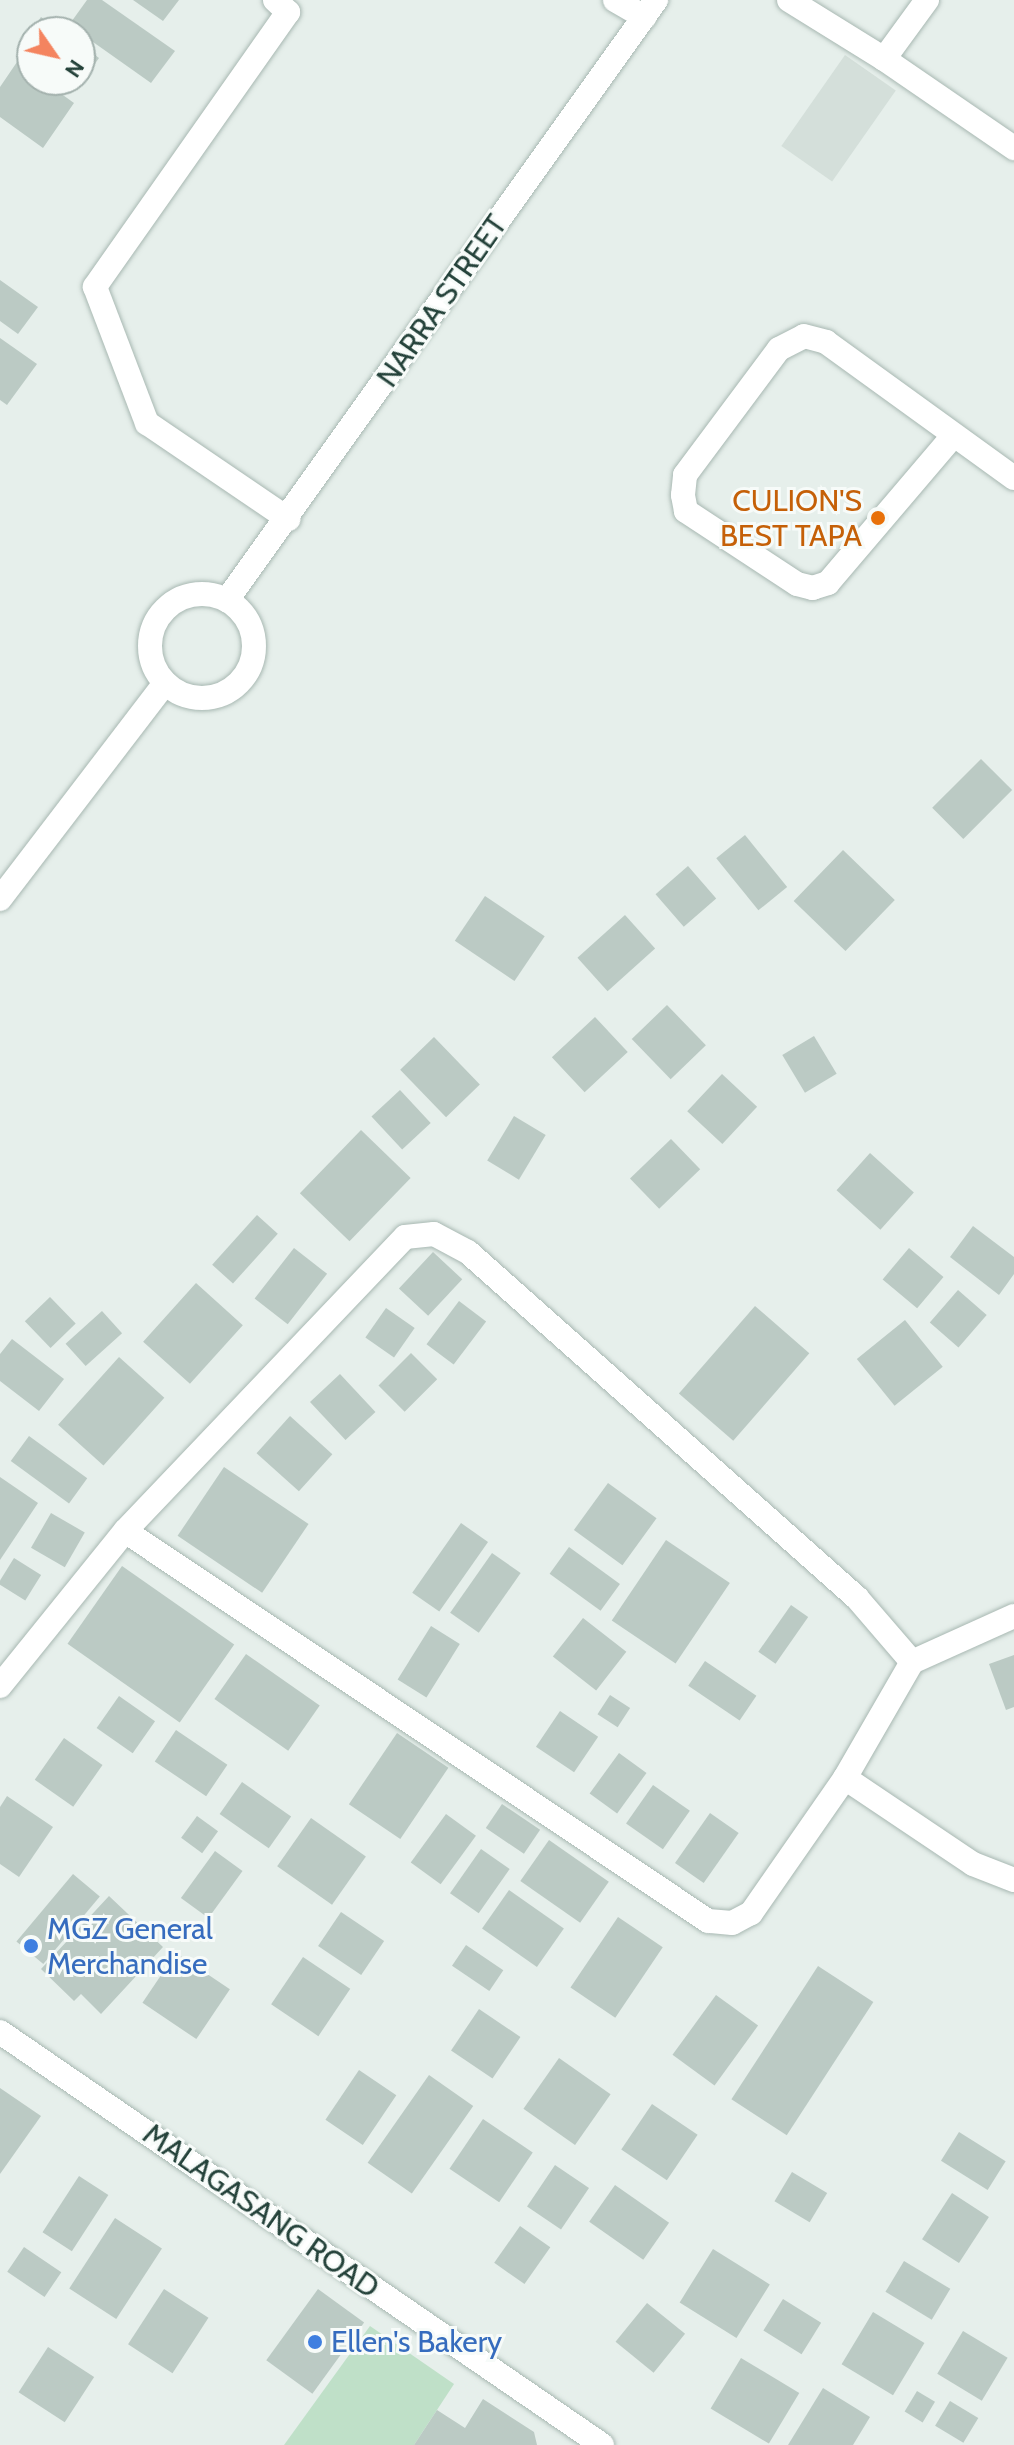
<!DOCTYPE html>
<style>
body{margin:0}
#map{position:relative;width:1014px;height:2445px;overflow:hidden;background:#e6efeb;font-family:Cabin,sans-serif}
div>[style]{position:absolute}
.built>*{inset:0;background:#d4dfda;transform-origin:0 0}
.green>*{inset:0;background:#bfe0c8}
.building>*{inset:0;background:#bbcac4;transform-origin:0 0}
.roads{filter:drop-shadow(0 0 2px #a8b8b2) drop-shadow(0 0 2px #a8b8b2)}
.minor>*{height:24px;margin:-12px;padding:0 12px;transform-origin:12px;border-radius:12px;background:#fff}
.tertiary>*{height:24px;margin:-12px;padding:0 12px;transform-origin:12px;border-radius:12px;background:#fff}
.tertiary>.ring{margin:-12px;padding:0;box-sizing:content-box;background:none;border:24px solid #fff;border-radius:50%}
.secondary>*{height:24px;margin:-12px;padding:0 12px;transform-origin:12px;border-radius:12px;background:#fff}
.dots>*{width:22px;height:22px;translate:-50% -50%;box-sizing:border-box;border:4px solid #f7fbf9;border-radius:50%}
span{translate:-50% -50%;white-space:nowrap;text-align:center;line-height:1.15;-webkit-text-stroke:6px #f7fbf9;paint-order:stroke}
.street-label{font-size:30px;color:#24423a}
.food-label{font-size:30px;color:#c56008}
.right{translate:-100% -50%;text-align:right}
.shop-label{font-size:30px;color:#366cbe}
.left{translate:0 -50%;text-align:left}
.north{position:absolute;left:16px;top:16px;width:80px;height:80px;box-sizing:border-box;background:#f7fbf9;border:2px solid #a3b1ad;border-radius:50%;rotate:124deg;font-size:22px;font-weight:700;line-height:32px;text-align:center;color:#24423a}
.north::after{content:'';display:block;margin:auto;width:28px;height:36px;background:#f4845f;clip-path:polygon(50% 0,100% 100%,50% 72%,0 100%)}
</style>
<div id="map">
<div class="built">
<div style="left:845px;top:55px;width:62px;height:111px;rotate:35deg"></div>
</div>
<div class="green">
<div style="clip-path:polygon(370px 2326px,454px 2384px,414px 2445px,284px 2445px)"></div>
</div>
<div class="building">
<div style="clip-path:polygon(87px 0,102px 0,175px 51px,151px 83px,69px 25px)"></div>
<div style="clip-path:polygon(133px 0,179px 0,163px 21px)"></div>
<div style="clip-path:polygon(41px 17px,62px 32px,32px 32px,32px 58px,19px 49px)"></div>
<div style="clip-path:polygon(80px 44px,99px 58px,76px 90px,63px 80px,80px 80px)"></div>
<div style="clip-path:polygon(17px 62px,32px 73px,32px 80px,42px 80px,74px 103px,43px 148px,0 117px,0 87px)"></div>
<div style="clip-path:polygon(0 280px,38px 307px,18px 334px,0 321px)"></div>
<div style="clip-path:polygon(0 338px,37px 364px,7px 405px,0 400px)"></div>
<div style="left:981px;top:759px;width:44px;height:69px;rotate:45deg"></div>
<div style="left:745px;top:835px;width:67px;height:37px;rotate:51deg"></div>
<div style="left:843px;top:850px;width:72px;height:71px;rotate:44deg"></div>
<div style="left:688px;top:866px;width:43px;height:43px;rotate:49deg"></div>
<div style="left:485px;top:896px;width:72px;height:54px;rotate:34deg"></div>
<div style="left:625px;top:915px;width:45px;height:64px;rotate:48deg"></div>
<div style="left:667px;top:1005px;width:56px;height:49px;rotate:46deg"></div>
<div style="left:595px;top:1017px;width:48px;height:59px;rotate:47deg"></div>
<div style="left:814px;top:1036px;width:44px;height:37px;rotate:59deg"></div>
<div style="left:434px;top:1037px;width:66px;height:47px;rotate:46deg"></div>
<div style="left:722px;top:1074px;width:48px;height:51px;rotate:43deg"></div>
<div style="left:400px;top:1090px;width:45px;height:39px;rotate:47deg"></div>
<div style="left:514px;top:1116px;width:37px;height:52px;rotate:31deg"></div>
<div style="left:361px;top:1130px;width:69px;height:88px;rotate:44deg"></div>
<div style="left:671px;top:1139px;width:42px;height:57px;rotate:46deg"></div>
<div style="left:870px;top:1153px;width:59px;height:50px;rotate:42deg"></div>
<div style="left:257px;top:1215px;width:28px;height:67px;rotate:42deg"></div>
<div style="clip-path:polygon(973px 1226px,1014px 1257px,1014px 1274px,999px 1295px,950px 1257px)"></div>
<div style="left:294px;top:1248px;width:42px;height:64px;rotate:38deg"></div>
<div style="left:909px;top:1248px;width:45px;height:41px;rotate:40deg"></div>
<div style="left:433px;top:1252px;width:40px;height:50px;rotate:43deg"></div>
<div style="left:196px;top:1283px;width:63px;height:79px;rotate:42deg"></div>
<div style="left:958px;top:1290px;width:38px;height:43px;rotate:41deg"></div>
<div style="left:50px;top:1297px;width:37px;height:35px;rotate:46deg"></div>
<div style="left:459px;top:1301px;width:34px;height:54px;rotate:37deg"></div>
<div style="left:755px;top:1306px;width:72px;height:116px;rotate:41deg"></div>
<div style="left:386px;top:1308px;width:35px;height:36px;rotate:35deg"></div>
<div style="left:102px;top:1311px;width:30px;height:49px;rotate:48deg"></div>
<div style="left:905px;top:1320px;width:60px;height:62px;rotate:51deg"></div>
<div style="clip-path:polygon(12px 1339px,64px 1379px,39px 1411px,0 1381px,0 1354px)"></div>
<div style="left:411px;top:1353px;width:37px;height:46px;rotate:45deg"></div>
<div style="left:119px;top:1357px;width:61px;height:91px;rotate:42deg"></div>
<div style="left:340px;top:1374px;width:52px;height:41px;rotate:47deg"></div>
<div style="left:290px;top:1416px;width:57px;height:50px;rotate:42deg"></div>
<div style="left:29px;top:1436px;width:72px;height:31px;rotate:36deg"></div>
<div style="left:224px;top:1467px;width:102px;height:83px;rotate:34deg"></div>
<div style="clip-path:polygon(0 1477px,38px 1503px,0 1560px)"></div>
<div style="left:608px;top:1483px;width:60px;height:58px;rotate:36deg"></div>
<div style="left:51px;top:1513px;width:39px;height:40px;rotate:30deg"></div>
<div style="left:461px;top:1523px;width:33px;height:85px;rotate:35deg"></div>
<div style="left:666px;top:1540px;width:77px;height:97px;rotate:34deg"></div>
<div style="left:569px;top:1547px;width:63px;height:33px;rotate:36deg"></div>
<div style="left:492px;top:1553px;width:35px;height:73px;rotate:35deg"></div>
<div style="left:14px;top:1558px;width:32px;height:30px;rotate:32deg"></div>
<div style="left:122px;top:1566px;width:137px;height:95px;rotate:35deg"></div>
<div style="left:791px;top:1605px;width:21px;height:57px;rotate:35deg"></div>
<div style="left:583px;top:1618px;width:55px;height:49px;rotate:38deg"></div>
<div style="left:431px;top:1626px;width:34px;height:63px;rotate:32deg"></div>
<div style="left:246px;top:1654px;width:90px;height:55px;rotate:35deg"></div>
<div style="clip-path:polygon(1014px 1655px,1014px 1707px,1006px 1710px,989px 1664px)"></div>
<div style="left:705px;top:1661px;width:62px;height:30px;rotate:34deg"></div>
<div style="left:610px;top:1695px;width:24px;height:23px;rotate:33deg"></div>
<div style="left:119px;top:1696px;width:44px;height:39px;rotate:35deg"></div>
<div style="left:560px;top:1711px;width:46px;height:43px;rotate:34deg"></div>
<div style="left:176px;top:1730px;width:62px;height:38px;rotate:34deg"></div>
<div style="left:397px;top:1733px;width:62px;height:86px;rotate:34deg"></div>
<div style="left:64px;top:1738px;width:47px;height:51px;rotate:35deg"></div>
<div style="left:619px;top:1753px;width:34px;height:50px;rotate:36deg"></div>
<div style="left:242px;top:1782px;width:60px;height:39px;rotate:35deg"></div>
<div style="left:653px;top:1785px;width:45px;height:47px;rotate:35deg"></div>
<div style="clip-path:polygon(7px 1796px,53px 1827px,19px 1877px,0 1864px,0 1807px)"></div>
<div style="left:502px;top:1804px;width:46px;height:29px;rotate:34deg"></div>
<div style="left:710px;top:1813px;width:35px;height:61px;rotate:35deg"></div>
<div style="left:446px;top:1814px;width:37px;height:60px;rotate:36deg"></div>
<div style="left:197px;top:1816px;width:26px;height:27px;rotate:36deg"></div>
<div style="left:311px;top:1818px;width:67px;height:59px;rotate:35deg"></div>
<div style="left:549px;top:1840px;width:73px;height:50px;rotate:35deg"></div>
<div style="left:481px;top:1849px;width:35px;height:54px;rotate:35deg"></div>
<div style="left:215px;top:1851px;width:34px;height:58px;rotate:36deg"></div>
<div style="left:73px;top:1874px;width:35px;height:88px;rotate:40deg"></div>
<div style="left:509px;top:1890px;width:67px;height:47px;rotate:35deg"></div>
<div style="clip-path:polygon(109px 1896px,163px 1947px,101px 2014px,81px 1994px,74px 2001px,41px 1969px)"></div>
<div style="left:341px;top:1912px;width:52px;height:41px;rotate:34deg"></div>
<div style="left:618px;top:1917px;width:54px;height:85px;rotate:34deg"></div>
<div style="left:466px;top:1945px;width:45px;height:25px;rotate:34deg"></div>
<div style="left:176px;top:1953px;width:65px;height:60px;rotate:34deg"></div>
<div style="left:303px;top:1957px;width:57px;height:57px;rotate:34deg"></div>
<div style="left:818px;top:1966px;width:66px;height:159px;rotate:33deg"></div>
<div style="left:716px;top:1995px;width:52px;height:74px;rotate:36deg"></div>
<div style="left:479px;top:2009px;width:50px;height:50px;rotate:34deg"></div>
<div style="left:559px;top:2058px;width:63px;height:62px;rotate:35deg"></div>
<div style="left:359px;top:2070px;width:45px;height:60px;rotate:34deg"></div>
<div style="left:429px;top:2075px;width:54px;height:107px;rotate:35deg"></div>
<div style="clip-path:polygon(0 2088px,41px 2116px,0 2174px)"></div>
<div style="left:652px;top:2104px;width:55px;height:55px;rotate:34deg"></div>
<div style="left:483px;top:2119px;width:60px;height:60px;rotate:34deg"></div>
<div style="left:959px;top:2132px;width:55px;height:34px;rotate:32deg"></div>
<div style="left:555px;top:2165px;width:41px;height:50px;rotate:34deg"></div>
<div style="left:792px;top:2172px;width:41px;height:34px;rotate:31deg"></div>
<div style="left:79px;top:2176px;width:35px;height:67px;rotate:33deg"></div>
<div style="left:615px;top:2185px;width:66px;height:45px;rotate:35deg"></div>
<div style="left:952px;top:2193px;width:44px;height:55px;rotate:33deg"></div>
<div style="left:115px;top:2218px;width:56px;height:84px;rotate:33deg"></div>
<div style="left:520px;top:2226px;width:37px;height:45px;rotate:35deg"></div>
<div style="left:24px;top:2247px;width:45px;height:30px;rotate:34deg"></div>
<div style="left:713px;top:2249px;width:67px;height:63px;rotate:32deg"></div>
<div style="left:904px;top:2261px;width:54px;height:36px;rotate:31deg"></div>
<div style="left:164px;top:2289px;width:53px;height:66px;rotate:33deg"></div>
<div style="left:318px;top:2289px;width:57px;height:88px;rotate:36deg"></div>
<div style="left:783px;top:2299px;width:45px;height:37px;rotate:32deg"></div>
<div style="left:647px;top:2303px;width:49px;height:50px;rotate:39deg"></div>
<div style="left:873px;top:2312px;width:60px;height:61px;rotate:31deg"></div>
<div style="left:963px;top:2331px;width:52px;height:50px;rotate:31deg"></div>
<div style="left:48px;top:2347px;width:55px;height:54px;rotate:33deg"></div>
<div style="left:741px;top:2358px;width:68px;height:59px;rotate:31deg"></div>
<div style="clip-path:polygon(823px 2388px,870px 2417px,853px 2445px,788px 2445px)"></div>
<div style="left:917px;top:2391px;width:21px;height:24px;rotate:31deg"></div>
<div style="clip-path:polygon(483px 2399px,534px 2432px,537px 2445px,414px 2445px,437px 2410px,465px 2428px)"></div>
<div style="left:950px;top:2401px;width:33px;height:29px;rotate:31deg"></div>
</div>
<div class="roads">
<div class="minor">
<div style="left:275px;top:0;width:18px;rotate:43deg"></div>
<div style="left:288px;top:12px;width:336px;rotate:125.1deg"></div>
<div style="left:95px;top:287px;width:146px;rotate:69.1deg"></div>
<div style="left:147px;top:423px;width:171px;rotate:34.2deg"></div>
<div style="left:615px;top:0;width:34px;rotate:30deg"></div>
<div style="left:789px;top:0;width:112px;rotate:31.8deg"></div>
<div style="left:927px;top:0;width:73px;rotate:126.1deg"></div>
<div style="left:884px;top:59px;width:158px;rotate:34.4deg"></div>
<div style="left:953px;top:436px;width:193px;rotate:130.4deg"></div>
<div style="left:828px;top:583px;width:16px;rotate:162deg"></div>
<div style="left:813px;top:588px;width:16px;rotate:-166deg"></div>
<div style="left:797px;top:584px;width:133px;rotate:-146.7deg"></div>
<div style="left:686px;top:511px;width:16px;rotate:-101deg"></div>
<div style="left:683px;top:495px;width:20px;rotate:-84deg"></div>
<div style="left:685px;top:475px;width:157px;rotate:-53.3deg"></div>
<div style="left:779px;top:349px;width:28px;rotate:-27deg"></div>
<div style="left:804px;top:336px;width:23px;rotate:15deg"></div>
<div style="left:826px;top:342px;width:232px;rotate:35.9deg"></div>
<div style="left:912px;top:1662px;width:112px;rotate:-24.3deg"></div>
<div style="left:0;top:1686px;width:199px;rotate:-51.1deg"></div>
<div style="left:125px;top:1531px;width:406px;rotate:-46.4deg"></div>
<div style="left:405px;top:1237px;width:29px;rotate:-6deg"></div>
<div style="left:434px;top:1234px;width:38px;rotate:28deg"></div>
<div style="left:468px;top:1252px;width:521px;rotate:41.65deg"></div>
<div style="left:857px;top:1598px;width:84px;rotate:49.3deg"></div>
<div style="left:912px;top:1662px;width:134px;rotate:120deg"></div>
<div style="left:845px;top:1778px;width:165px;rotate:124.8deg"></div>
<div style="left:751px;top:1913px;width:21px;rotate:152deg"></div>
<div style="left:732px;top:1923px;width:24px;rotate:-175deg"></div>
<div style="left:708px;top:1921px;width:701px;rotate:-146.22deg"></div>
<div style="left:845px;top:1778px;width:154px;rotate:33.9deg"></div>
<div style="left:973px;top:1864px;width:44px;rotate:21.3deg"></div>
</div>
<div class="tertiary">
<div class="ring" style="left:150px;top:594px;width:80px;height:80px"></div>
<div style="left:227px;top:600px;width:738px;rotate:-54.44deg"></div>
<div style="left:0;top:899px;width:272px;rotate:-52.6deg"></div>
</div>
<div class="secondary">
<div style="left:0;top:2032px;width:730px;rotate:34.45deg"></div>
</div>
</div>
<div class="dots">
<div style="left:878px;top:518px;background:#e8710a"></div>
<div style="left:31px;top:1946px;background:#3f7fe0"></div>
<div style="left:315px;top:2342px;background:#3f7fe0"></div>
</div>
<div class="street-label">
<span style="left:442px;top:301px;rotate:-55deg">NARRA STREET</span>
<span style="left:261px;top:2211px;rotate:35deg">MALAGASANG ROAD</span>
</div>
<div class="food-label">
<span class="right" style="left:862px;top:518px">CULION'S<br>BEST TAPA</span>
</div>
<div class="shop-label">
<span class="left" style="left:47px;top:1946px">MGZ General<br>Merchandise</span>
<span class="left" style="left:331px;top:2342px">Ellen's Bakery</span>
</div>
<div class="north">N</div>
</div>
